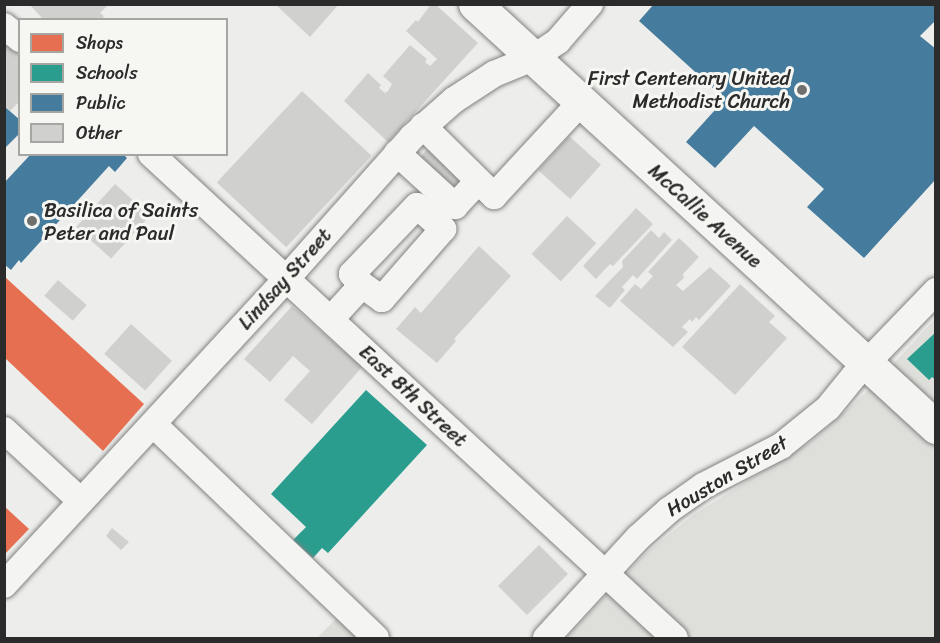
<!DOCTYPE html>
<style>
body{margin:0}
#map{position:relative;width:940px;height:643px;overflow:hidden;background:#ededeb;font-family:Sriracha,sans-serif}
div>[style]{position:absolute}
.built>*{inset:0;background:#dededb}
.green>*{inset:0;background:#dcdcd9}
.shops>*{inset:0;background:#e76f51}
.schools>*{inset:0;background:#2a9d8f}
.public>*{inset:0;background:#457b9d}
.building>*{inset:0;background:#d0d0cf;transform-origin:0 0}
.roads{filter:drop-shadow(0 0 2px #828281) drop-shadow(0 0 2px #828281)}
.minor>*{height:26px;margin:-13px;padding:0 13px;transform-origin:13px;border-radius:13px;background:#f4f4f2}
.major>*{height:33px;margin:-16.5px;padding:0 16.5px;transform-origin:16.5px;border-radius:16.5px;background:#f4f4f2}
.dots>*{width:16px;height:16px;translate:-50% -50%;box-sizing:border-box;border:3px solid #f6f6f2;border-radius:50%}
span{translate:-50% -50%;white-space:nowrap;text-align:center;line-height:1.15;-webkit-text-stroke:6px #f6f6f2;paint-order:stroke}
.poi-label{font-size:20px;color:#2b2b2b}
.right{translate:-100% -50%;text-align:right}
.left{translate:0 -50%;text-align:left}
.street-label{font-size:20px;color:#2b2b2b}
.frame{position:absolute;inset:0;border:6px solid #2b2b2b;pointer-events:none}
.legend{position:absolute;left:18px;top:18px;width:210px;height:138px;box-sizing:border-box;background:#f6f6f2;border:2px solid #a5a5a2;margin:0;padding:8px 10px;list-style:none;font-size:18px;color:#2b2b2b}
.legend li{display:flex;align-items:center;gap:12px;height:30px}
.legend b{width:30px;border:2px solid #a5a5a2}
</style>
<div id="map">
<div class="built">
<div style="clip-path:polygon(935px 319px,935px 638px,566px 638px,645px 554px,693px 515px,812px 441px,873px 386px)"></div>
</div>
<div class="green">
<div style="clip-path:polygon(337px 618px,360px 638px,317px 638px)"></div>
</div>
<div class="shops">
<div style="clip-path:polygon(5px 277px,144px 404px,103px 451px,5px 358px)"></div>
<div style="clip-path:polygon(4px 506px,29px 529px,4px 555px)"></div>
</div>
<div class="schools">
<div style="clip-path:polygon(936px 332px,936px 380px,932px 377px,929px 380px,907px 359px)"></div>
<div style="clip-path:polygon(366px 390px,427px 445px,328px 553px,322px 548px,313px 558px,293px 540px,306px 527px,271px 494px)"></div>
</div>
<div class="public">
<div style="clip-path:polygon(654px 4px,936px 4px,936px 20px,920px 36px,936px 49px,936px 179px,864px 258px,807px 207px,824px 189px,754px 126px,715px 168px,686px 142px,725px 99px,639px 21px)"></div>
<div style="clip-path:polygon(4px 106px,20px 120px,20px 133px,4px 149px)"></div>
<div style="clip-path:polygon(31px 154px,123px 154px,127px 158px,115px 172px,109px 166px,21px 263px,19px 260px,11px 270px,4px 264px,4px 183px)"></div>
</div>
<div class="building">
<div style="clip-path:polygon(29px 4px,109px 4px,100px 13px,104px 16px,101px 20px,44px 20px)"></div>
<div style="clip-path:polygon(275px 4px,339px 4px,310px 37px)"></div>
<div style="clip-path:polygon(431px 4px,435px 4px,478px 43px,388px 142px,344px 101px,368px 73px,381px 85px,379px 88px,385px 93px,388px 91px,392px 84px,383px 76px,410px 45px,427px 59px,425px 62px,430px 66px,437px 59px,406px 31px,416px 20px,418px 22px)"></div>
<div style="clip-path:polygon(4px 38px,20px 52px,20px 101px,10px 111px,4px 106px)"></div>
<div style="left:302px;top:91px;width:95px;height:125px;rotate:43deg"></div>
<div style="left:569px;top:136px;width:43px;height:46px;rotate:42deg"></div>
<div style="left:432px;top:144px;width:52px;height:26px;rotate:41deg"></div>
<div style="left:115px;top:184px;width:47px;height:58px;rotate:42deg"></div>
<div style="clip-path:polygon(636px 208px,653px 224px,613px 266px,610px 264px,596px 279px,583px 266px)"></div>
<div style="left:567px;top:216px;width:40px;height:52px;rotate:43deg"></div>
<div style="clip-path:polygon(651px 230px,659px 238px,664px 232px,672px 240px,637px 279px,633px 275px,622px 287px,625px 290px,610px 308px,595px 296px,623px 267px,622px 261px)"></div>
<div style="clip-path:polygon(679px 238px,699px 257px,683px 274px,684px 278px,676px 285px,683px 291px,710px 267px,731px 286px,699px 320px,696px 317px,692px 322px,690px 319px,682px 327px,688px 332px,673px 347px,620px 301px,635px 284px,641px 289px,653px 276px,648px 272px)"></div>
<div style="clip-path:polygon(479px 246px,511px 276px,454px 339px,456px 341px,437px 363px,396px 329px,415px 307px,421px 313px)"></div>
<div style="left:58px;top:280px;width:38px;height:21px;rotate:41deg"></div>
<div style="clip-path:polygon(740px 284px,775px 316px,769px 322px,787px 338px,735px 395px,682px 347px)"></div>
<div style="clip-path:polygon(292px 306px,362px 367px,312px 424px,284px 400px,310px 371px,293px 356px,270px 382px,244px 359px)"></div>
<div style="left:131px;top:324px;width:55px;height:40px;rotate:42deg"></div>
<div style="clip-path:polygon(112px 528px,129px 542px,121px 550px,106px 536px)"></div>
<div style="left:539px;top:545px;width:41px;height:58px;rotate:45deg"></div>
</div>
<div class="roads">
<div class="minor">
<div style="left:4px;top:26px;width:21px;rotate:39deg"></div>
<div style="left:423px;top:126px;width:100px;rotate:44.6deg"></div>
<div style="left:494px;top:196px;width:128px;rotate:-47.2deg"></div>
<div style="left:397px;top:153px;width:79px;rotate:42.4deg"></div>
<div style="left:455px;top:206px;width:34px;rotate:-47deg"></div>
<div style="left:151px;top:154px;width:713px;rotate:42.73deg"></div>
<div style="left:331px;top:319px;width:46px;rotate:-47.6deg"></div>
<div style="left:362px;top:285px;width:15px;rotate:-132deg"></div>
<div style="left:352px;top:274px;width:94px;rotate:-46.3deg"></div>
<div style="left:417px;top:206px;width:35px;rotate:41deg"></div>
<div style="left:443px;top:229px;width:93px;rotate:131.1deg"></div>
<div style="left:382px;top:299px;width:24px;rotate:-145deg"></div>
<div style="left:153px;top:424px;width:309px;rotate:43.8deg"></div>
<div style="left:4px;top:430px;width:105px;rotate:42.7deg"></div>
<div style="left:4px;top:585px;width:418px;rotate:-47.3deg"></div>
<div style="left:287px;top:278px;width:188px;rotate:-48.4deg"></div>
<div style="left:412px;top:137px;width:56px;rotate:-41.4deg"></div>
<div style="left:454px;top:100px;width:48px;rotate:-33deg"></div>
<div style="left:494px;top:74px;width:42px;rotate:-22.3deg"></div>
<div style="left:533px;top:58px;width:30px;rotate:-34deg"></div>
<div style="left:558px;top:41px;width:49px;rotate:-49.1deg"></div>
<div style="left:546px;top:638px;width:137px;rotate:-47.4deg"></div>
<div style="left:639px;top:537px;width:40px;rotate:-42deg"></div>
<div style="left:669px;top:510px;width:42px;rotate:-35.2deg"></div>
<div style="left:703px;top:486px;width:88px;rotate:-27.1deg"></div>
<div style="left:781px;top:446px;width:60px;rotate:-39deg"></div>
<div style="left:828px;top:408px;width:41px;rotate:-50.9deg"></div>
<div style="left:854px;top:376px;width:118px;rotate:-46deg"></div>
</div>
<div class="major">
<div style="left:475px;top:4px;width:626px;rotate:42.54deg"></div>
</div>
</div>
<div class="dots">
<div style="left:802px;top:90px;background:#6f6f6e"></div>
<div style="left:32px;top:221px;background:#6f6f6e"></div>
</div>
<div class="poi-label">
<span class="right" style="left:790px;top:90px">First Centenary United<br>Methodist Church</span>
<span class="left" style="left:44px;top:222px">Basilica of Saints<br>Peter and Paul</span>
</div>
<div class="street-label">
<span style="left:705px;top:216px;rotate:42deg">McCallie Avenue</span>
<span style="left:285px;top:279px;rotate:-48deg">Lindsay Street</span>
<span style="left:413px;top:396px;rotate:43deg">East 8th Street</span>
<span style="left:727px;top:476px;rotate:-31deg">Houston Street</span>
</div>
<div class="frame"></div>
<ul class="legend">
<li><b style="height:16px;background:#e76f51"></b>Shops</li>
<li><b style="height:16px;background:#2a9d8f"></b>Schools</li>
<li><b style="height:16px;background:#457b9d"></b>Public</li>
<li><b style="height:16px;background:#d0d0cf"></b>Other</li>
</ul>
</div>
